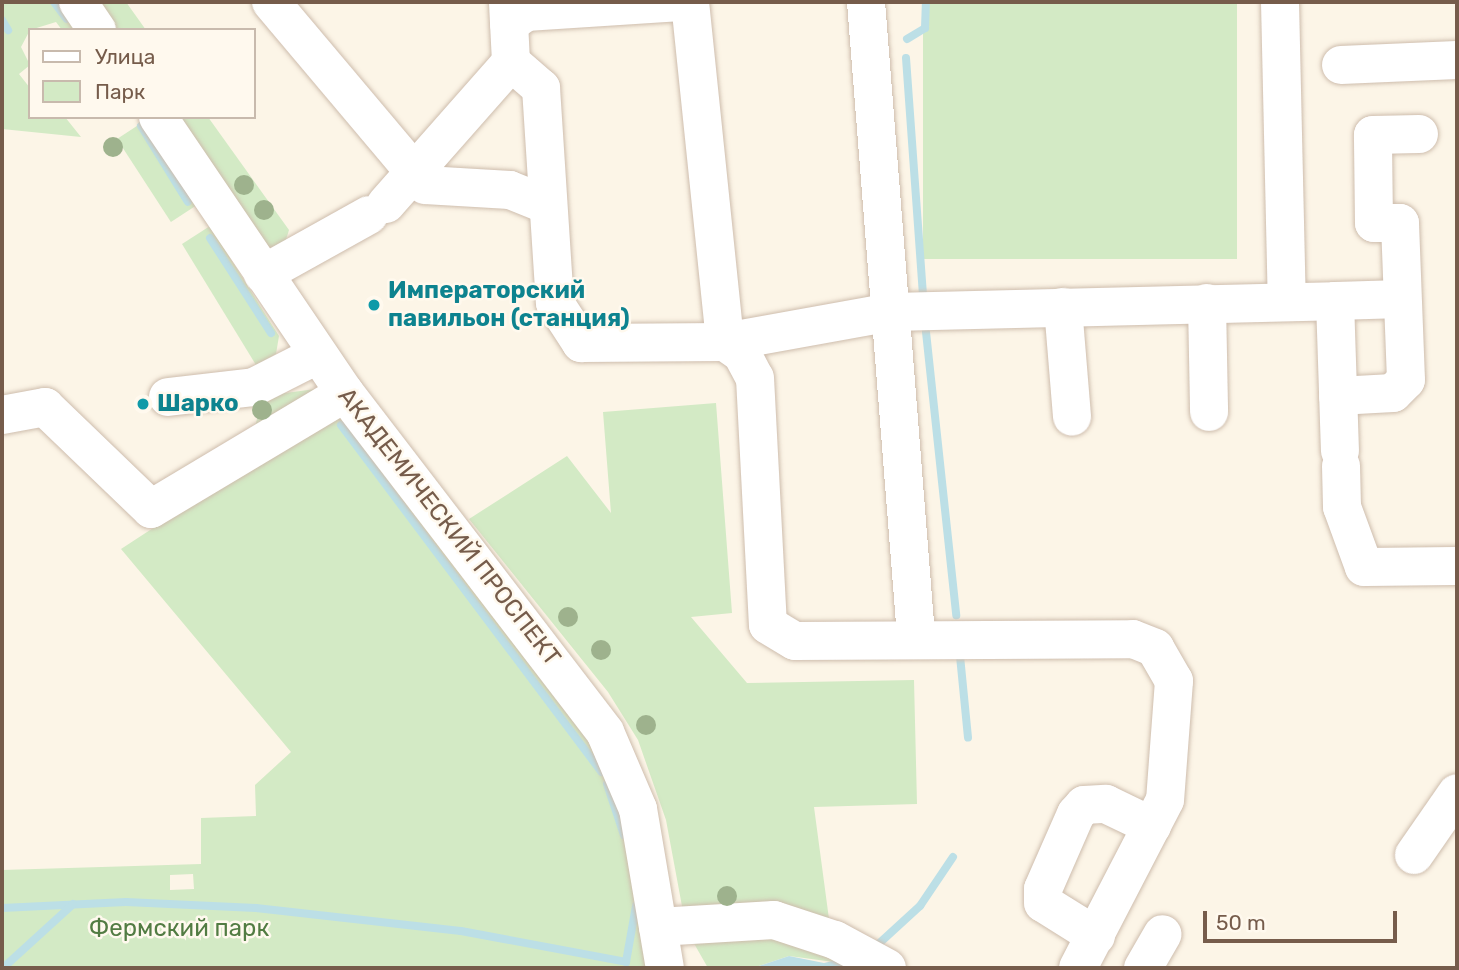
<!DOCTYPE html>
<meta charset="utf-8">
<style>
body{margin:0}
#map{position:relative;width:1459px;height:970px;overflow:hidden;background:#fcf5e7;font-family:Rubik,sans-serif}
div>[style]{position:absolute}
.green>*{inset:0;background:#d3eac5;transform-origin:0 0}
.water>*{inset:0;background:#bcdfe6}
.stream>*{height:8px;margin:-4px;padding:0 4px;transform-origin:4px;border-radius:4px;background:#bcdfe6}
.roads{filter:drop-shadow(0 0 2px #cebdad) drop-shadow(0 0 2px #cebdad)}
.minor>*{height:38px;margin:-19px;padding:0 19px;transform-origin:19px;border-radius:19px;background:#fff}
.trees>*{width:20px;height:20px;margin:-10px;border-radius:50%;background:#9eb28d}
.dots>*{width:19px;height:19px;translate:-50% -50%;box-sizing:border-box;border:4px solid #fff9ee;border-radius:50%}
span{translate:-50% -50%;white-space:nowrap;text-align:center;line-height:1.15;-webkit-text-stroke:5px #fff9ee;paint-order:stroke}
.culture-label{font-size:24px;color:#0d838f;font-weight:700}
.left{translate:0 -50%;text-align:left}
.street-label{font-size:24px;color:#765c4b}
.park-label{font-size:24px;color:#527c43}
.frame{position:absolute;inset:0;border:4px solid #765c4b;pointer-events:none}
.legend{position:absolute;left:28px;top:28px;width:228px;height:91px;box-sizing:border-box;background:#fff9ee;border:2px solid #c8baad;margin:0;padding:9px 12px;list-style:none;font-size:21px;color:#765c4b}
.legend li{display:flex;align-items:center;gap:14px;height:35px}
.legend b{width:35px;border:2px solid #c8baad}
.scale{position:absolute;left:1203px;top:911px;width:194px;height:32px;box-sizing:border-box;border:4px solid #765c4b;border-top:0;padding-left:9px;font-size:21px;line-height:24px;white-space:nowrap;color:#765c4b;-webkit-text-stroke:5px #fff9ee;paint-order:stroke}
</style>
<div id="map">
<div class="green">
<div style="clip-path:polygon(2px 2px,60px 2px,80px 30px,62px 30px,56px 22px,30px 30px,21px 47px,30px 65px,19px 74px,30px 88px,30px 117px,65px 117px,81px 137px,2px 129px)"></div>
<div style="clip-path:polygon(94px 2px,126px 2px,146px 30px,113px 30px)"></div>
<div style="left:923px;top:2px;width:314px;height:257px"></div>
<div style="clip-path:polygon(173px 117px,208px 117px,289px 230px,284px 246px,267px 249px)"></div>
<div style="left:143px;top:122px;width:99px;height:31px;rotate:57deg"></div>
<div style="clip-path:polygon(210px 226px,279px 336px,276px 354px,256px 365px,182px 244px)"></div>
<div style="clip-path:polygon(323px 388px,251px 442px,263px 396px)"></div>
<div style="clip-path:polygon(716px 403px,732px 613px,691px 617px,747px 683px,914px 680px,917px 804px,814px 807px,829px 919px,684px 917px,666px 820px,638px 740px,608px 692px,469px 519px,567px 456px,611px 513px,603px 412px)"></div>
<div style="clip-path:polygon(evenodd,337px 408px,581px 726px,617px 792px,647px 968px,2px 968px,2px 870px,201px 864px,201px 818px,256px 816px,255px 785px,291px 752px,121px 549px,337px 408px,193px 874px,194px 889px,170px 890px,170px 875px,193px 874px)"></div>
<div style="clip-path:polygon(729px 924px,871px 967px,789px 956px,753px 968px,708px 968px,692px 940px)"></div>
</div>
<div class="water">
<div style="clip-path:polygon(789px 956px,824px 963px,845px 958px,857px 968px,753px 968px)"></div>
</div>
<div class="stream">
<div style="left:54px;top:2px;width:21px;rotate:53deg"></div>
<div style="left:2px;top:20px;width:12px;rotate:59deg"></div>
<div style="left:907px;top:39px;width:21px;rotate:-31deg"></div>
<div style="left:925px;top:28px;width:26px;rotate:-88deg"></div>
<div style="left:906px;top:58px;width:238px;rotate:85.9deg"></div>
<div style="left:141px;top:126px;width:89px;rotate:58.3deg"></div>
<div style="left:210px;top:238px;width:113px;rotate:57.3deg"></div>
<div style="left:926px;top:332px;width:285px;rotate:83.9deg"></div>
<div style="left:341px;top:425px;width:434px;rotate:53.1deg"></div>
<div style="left:960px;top:656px;width:82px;rotate:84.4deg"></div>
<div style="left:607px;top:784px;width:54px;rotate:71.6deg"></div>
<div style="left:2px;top:908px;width:124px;rotate:-2.8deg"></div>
<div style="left:126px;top:902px;width:130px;rotate:2.6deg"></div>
<div style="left:256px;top:908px;width:206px;rotate:6.4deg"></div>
<div style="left:461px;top:931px;width:168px;rotate:10.6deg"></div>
<div style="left:626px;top:962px;width:57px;rotate:-79.9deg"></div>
<div style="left:873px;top:949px;width:64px;rotate:-42.5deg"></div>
<div style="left:920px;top:906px;width:59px;rotate:-56deg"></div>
<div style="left:3px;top:968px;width:95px;rotate:-42.4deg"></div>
</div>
<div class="roads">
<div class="minor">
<div style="left:78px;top:2px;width:34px;rotate:56deg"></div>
<div style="left:271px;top:2px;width:239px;rotate:49.9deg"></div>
<div style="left:425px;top:185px;width:85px;rotate:3.4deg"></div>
<div style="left:510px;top:190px;width:40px;rotate:22deg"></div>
<div style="left:690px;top:2px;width:342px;rotate:84.1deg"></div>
<div style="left:725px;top:342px;width:21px;rotate:35deg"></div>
<div style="left:742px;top:354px;width:27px;rotate:62deg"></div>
<div style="left:755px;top:378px;width:247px;rotate:87deg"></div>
<div style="left:768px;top:625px;width:31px;rotate:31deg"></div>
<div style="left:795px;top:641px;width:338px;rotate:-0.3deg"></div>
<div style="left:1133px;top:639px;width:24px;rotate:22deg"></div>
<div style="left:1155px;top:648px;width:38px;rotate:60deg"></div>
<div style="left:1174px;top:681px;width:119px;rotate:94.3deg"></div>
<div style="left:1165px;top:800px;width:189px;rotate:117.4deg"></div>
<div style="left:866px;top:2px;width:636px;rotate:85.49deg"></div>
<div style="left:1280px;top:2px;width:300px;rotate:88.7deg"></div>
<div style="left:509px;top:24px;width:21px;rotate:-35deg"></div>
<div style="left:526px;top:12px;width:155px;rotate:-3.7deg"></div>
<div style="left:511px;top:62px;width:40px;rotate:41deg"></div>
<div style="left:541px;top:88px;width:215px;rotate:86.3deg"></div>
<div style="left:555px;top:303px;width:48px;rotate:57deg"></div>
<div style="left:581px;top:343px;width:144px;rotate:-0.4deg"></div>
<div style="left:725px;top:342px;width:169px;rotate:-10.2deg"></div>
<div style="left:891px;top:312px;width:444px;rotate:-1.4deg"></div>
<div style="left:1335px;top:301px;width:150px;rotate:88.1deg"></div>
<div style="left:1341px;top:65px;width:116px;rotate:-2.5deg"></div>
<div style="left:158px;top:117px;width:333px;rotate:55.9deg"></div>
<div style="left:345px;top:393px;width:427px;rotate:52.5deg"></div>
<div style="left:605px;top:732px;width:84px;rotate:66.8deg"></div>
<div style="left:638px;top:809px;width:161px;rotate:80.4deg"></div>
<div style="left:386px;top:204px;width:189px;rotate:-48.6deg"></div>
<div style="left:511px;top:62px;width:60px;rotate:-92.9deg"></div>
<div style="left:263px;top:274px;width:121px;rotate:-29.1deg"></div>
<div style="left:1335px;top:301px;width:67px;rotate:-1.7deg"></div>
<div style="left:1207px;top:303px;width:109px;rotate:88.9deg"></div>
<div style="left:1063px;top:307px;width:110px;rotate:85.3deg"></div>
<div style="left:1338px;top:396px;width:55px;rotate:-3.1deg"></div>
<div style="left:1393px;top:393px;width:18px;rotate:-45deg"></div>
<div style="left:1406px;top:380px;width:157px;rotate:-92.2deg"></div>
<div style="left:1400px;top:223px;width:26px;rotate:180deg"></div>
<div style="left:1374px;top:223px;width:88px;rotate:-90.7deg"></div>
<div style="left:1373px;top:135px;width:46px;rotate:-1.2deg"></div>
<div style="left:168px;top:397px;width:87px;rotate:-6.6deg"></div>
<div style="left:254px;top:387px;width:71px;rotate:-26.9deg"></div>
<div style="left:2px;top:415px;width:44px;rotate:-10.5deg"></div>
<div style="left:45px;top:407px;width:147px;rotate:43.9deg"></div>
<div style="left:151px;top:509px;width:226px;rotate:-30.9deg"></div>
<div style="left:1341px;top:466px;width:41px;rotate:88.6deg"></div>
<div style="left:1342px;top:507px;width:64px;rotate:69.9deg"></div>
<div style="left:1364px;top:567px;width:93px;rotate:-0.6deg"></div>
<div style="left:1414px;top:855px;width:75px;rotate:-55.3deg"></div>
<div style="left:658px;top:927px;width:116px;rotate:-3.5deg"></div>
<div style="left:774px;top:920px;width:64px;rotate:18.2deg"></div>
<div style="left:835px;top:940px;width:59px;rotate:28.3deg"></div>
<div style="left:1096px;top:936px;width:62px;rotate:-148.1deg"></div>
<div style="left:1043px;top:903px;width:14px;rotate:-90deg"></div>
<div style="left:1043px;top:889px;width:82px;rotate:-66.3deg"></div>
<div style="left:1076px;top:814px;width:12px;rotate:-48deg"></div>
<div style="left:1084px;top:805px;width:22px;rotate:-3deg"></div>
<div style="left:1106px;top:804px;width:51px;rotate:25.6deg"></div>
<div style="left:1143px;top:968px;width:39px;rotate:-60deg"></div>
</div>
</div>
<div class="trees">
<div style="left:113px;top:147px"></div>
<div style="left:244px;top:185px"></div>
<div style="left:264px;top:210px"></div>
<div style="left:262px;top:410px"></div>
<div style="left:568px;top:617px"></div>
<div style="left:601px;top:650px"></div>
<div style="left:646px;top:725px"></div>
<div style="left:727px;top:896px"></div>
</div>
<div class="dots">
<div style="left:374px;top:305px;background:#0f9aa8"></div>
<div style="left:143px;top:404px;background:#0f9aa8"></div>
</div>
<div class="culture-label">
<span class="left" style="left:388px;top:305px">Императорский<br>павильон (станция)</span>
<span class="left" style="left:157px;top:404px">Шарко</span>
</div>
<div class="street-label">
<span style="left:449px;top:527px;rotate:52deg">АКАДЕМИЧЕСКИЙ ПРОСПЕКТ</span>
</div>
<div class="park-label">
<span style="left:179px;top:929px">Фермский парк</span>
</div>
<div class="frame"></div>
<ul class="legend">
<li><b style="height:9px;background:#fff"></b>Улица</li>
<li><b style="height:19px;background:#d3eac5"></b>Парк</li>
</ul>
<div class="scale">50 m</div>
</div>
